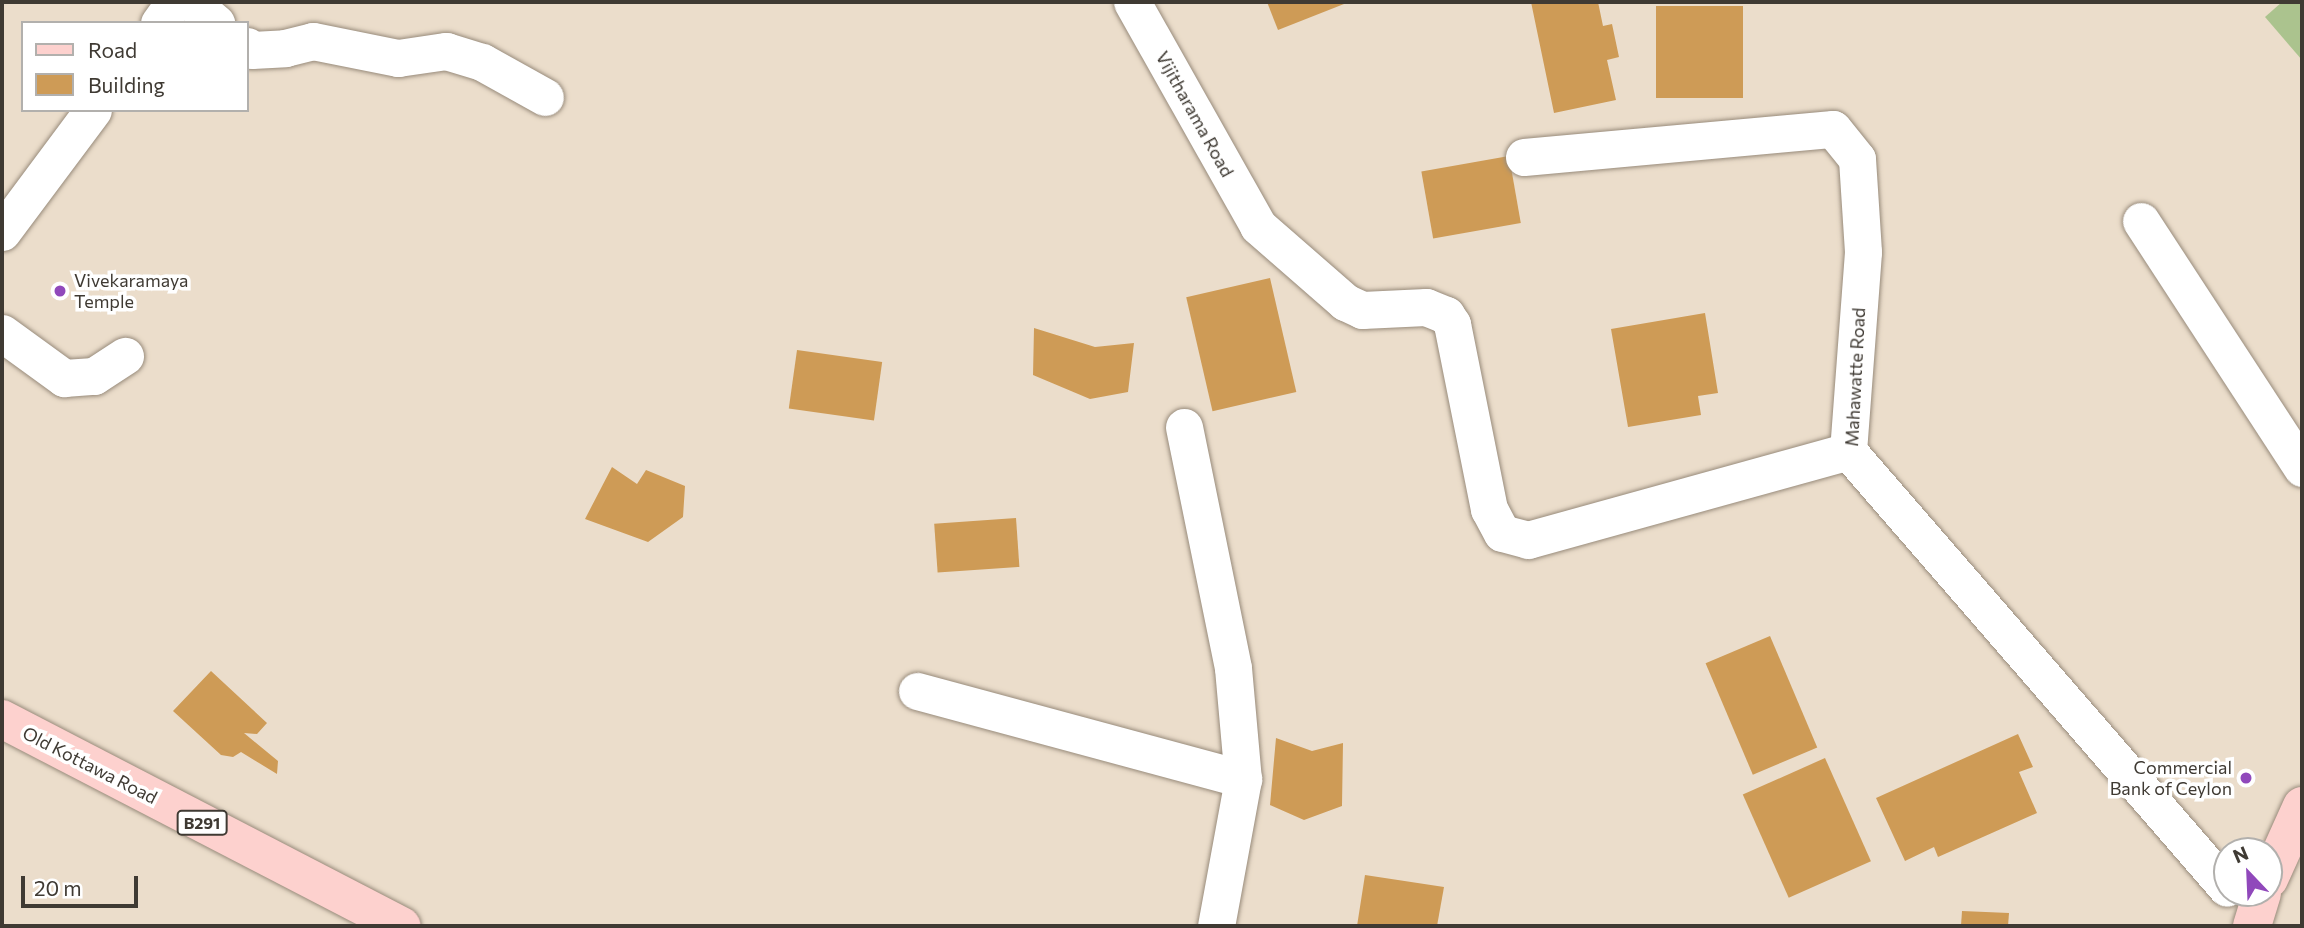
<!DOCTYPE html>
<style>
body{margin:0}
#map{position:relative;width:2304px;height:928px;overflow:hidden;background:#ebddcb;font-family:Commissioner,sans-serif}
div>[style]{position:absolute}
.green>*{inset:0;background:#abc38e}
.building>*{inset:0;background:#ce9b56;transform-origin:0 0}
.roads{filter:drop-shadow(0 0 2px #988b7b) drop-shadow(0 0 2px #988b7b)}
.minor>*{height:37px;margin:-18.5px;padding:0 18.5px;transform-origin:18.5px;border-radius:18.5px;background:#fff}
.primary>*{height:38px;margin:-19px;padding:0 19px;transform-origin:19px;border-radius:19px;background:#fdd1ce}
.dots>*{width:19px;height:19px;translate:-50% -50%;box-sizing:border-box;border:4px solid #fff;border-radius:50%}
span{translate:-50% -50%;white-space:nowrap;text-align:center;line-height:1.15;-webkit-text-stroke:7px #fff;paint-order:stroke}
.shield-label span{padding:2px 5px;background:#fff;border:2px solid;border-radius:5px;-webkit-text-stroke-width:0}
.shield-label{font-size:16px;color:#3f3a33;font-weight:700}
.street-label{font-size:18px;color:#3f3a33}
.poi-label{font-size:18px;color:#3f3a33}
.left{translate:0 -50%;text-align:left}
.right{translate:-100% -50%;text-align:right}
.frame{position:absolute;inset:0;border:4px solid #3f3a33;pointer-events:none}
.legend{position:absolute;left:21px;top:21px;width:228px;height:91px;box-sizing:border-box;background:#fff;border:2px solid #b2b0ad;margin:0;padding:9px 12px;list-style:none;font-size:21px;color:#3f3a33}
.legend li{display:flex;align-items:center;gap:14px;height:35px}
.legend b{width:35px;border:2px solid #b2b0ad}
.north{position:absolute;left:2213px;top:837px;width:70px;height:70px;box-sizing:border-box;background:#fff;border:2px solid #b2b0ad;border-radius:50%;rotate:337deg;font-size:19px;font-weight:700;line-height:28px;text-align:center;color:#3f3a33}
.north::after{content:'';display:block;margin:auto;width:24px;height:32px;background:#9048bb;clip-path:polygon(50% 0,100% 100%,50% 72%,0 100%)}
.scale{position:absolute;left:21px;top:876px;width:117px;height:32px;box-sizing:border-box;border:4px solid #3f3a33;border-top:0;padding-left:9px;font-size:21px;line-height:24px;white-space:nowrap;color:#3f3a33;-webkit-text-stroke:5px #fff;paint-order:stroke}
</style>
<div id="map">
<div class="green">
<div style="clip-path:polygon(2282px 2px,2302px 2px,2302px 60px,2265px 17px)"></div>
</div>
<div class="building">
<div style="clip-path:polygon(1267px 2px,1344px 2px,1344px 4px,1278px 30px)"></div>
<div style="clip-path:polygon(1531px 2px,1598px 2px,1603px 26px,1612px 24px,1619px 57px,1607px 60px,1616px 100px,1554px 113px)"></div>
<div style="left:1743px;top:6px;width:92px;height:87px;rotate:90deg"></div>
<div style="left:1509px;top:156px;width:68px;height:89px;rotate:80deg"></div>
<div style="left:1270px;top:278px;width:117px;height:86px;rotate:77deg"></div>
<div style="clip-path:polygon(1705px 313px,1718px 393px,1698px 396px,1701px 415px,1628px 427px,1611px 329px)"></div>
<div style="clip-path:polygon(1034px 328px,1095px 347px,1134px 343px,1128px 392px,1090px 399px,1033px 375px)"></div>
<div style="left:797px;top:350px;width:86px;height:59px;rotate:8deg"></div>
<div style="clip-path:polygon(612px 467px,637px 484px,646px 470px,685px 486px,683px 517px,648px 542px,585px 519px)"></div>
<div style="left:1016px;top:518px;width:49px;height:82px;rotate:86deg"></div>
<div style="left:1770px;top:636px;width:121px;height:70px;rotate:67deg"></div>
<div style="clip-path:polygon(211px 671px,267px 723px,257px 734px,244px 733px,278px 761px,277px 774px,241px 752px,233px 757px,221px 755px,173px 711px)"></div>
<div style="clip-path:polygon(2018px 734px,2033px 767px,2019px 772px,2037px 813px,1938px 857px,1934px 847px,1905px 861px,1876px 798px)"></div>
<div style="clip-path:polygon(1276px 738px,1312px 751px,1343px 743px,1342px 806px,1304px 820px,1270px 805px)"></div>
<div style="left:1825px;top:758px;width:113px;height:90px;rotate:66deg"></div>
<div style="clip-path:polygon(1365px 875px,1444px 887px,1437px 926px,1357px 926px)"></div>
<div style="clip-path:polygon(1962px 911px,2009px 913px,2008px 926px,1961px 926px)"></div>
</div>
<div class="roads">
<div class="minor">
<div style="left:191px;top:2px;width:33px;rotate:40deg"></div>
<div style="left:1132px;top:2px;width:257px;rotate:60.6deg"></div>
<div style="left:1258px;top:226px;width:116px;rotate:41.1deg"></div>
<div style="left:1345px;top:302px;width:19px;rotate:25deg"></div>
<div style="left:1362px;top:310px;width:64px;rotate:-2.7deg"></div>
<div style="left:1426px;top:307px;width:22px;rotate:22deg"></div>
<div style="left:1446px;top:315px;width:11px;rotate:56deg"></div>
<div style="left:1452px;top:324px;width:189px;rotate:78.7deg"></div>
<div style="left:1489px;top:509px;width:27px;rotate:62deg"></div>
<div style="left:1502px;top:533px;width:27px;rotate:15deg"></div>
<div style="left:1528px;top:540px;width:332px;rotate:-15.5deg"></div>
<div style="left:159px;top:23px;width:26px;rotate:-54deg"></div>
<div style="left:247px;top:46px;width:6px;rotate:39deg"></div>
<div style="left:252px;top:50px;width:33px;rotate:-3deg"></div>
<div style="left:285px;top:48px;width:29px;rotate:-14deg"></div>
<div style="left:313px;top:41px;width:87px;rotate:11.3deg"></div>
<div style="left:398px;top:58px;width:49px;rotate:-8.3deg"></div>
<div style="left:446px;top:51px;width:38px;rotate:17deg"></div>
<div style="left:482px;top:62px;width:72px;rotate:29.1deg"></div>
<div style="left:1524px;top:157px;width:310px;rotate:-5.2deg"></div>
<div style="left:1833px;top:129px;width:38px;rotate:51deg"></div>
<div style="left:1857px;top:159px;width:93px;rotate:86.3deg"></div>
<div style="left:1863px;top:252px;width:200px;rotate:94.3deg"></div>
<div style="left:1848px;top:451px;width:578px;rotate:49.07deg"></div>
<div style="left:2141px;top:221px;width:295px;rotate:56.9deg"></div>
<div style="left:2px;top:232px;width:152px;rotate:-53.3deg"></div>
<div style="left:2px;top:333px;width:77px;rotate:36deg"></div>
<div style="left:64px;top:378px;width:30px;rotate:-4deg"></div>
<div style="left:94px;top:376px;width:37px;rotate:-33deg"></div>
<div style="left:1184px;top:427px;width:246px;rotate:78.5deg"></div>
<div style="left:1233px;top:668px;width:111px;rotate:84.9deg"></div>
<div style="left:1243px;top:779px;width:149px;rotate:100.4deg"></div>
<div style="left:917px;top:691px;width:338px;rotate:15.1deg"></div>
</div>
<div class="primary">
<div style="left:2px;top:719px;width:450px;rotate:27.4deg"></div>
<div style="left:2269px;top:879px;width:80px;rotate:-65.7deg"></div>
<div style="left:2252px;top:926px;width:34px;rotate:-73deg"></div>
</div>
</div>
<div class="dots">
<div style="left:60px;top:291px;background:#9048bb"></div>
<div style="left:2246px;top:778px;background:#9048bb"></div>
</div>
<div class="shield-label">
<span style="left:202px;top:823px">B291</span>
</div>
<div class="street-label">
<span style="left:1195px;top:114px;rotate:61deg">Vijitharama Road</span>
<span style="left:1855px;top:377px;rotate:-87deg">Mahawatte Road</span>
<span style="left:90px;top:765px;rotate:27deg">Old Kottawa Road</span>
</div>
<div class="poi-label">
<span class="left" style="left:74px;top:291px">Vivekaramaya<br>Temple</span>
<span class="right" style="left:2232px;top:778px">Commercial<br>Bank of Ceylon</span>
</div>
<div class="frame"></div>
<ul class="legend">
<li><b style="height:9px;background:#fdd1ce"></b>Road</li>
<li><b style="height:19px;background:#ce9b56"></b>Building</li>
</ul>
<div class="north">N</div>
<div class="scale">20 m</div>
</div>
